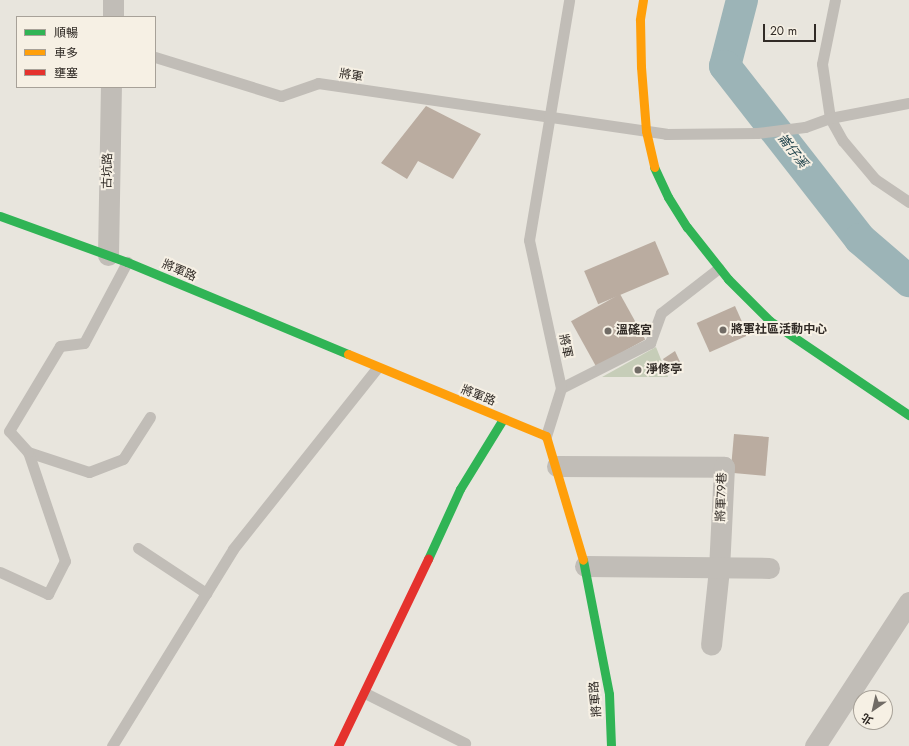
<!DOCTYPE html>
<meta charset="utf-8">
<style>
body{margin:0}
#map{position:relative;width:909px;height:746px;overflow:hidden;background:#e8e5dd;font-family:Jost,"Noto Sans TC",sans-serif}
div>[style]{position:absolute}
.green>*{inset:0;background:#c6cdb8}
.river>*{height:32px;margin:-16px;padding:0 16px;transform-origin:16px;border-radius:16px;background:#9cb4b7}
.building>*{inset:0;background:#baaca0;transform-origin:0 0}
.lane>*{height:11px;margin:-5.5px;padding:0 5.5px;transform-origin:5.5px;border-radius:5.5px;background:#c1bdb7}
.street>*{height:21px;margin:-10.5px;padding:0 10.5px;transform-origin:10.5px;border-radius:10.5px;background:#c1bdb7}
.fast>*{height:9px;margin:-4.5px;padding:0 4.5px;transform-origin:4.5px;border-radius:4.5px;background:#30b455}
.slow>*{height:9px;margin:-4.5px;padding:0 4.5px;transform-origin:4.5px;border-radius:4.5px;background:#ff9f0a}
.jam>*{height:9px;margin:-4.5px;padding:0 4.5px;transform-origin:4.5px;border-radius:4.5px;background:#e5322d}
.dots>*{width:11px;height:11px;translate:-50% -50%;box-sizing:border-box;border:2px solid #f6f0e4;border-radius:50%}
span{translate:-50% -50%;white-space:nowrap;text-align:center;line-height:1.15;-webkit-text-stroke:4px #f6f0e4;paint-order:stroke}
.street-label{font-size:12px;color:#312b26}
.poi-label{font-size:12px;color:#312b26;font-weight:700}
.left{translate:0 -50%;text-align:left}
.water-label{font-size:13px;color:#21444d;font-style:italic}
.legend{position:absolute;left:16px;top:16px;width:140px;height:72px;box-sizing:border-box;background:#f6f0e4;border:1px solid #a7a198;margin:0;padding:5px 7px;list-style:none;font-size:12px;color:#312b26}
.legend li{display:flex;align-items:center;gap:8px;height:20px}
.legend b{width:20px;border:1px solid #a7a198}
.north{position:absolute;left:853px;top:690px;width:40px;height:40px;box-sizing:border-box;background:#f6f0e4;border:1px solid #a7a198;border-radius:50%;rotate:214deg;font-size:11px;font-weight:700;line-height:16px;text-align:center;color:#312b26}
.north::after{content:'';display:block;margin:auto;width:14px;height:18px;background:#716c66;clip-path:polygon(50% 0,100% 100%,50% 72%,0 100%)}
.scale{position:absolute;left:763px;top:24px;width:53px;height:18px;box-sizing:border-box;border:2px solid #312b26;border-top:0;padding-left:5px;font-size:12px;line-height:14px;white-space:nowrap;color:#312b26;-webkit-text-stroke:3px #f6f0e4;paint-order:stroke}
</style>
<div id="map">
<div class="green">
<div style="clip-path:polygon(656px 347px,668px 377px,602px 377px)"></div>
</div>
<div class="river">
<div style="left:742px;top:0;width:68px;rotate:104.4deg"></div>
<div style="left:725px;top:66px;width:219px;rotate:52deg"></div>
<div style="left:860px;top:239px;width:65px;rotate:40.6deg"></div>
</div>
<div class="building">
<div style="clip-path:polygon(426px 106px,481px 134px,453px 179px,418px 161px,407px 179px,381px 163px)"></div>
<div style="left:655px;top:241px;width:36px;height:77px;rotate:67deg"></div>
<div style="left:620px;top:294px;width:52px;height:56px;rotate:61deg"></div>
<div style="left:735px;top:306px;width:32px;height:42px;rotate:66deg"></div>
<div style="clip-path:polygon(675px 351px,681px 364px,669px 371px,663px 359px)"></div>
<div style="clip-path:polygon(636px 365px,641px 365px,642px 371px,639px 374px,634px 374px)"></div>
<div style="left:734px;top:434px;width:35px;height:39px;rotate:5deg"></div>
</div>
<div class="lane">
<div style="left:835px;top:0;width:65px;rotate:101.5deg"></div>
<div style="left:822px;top:64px;width:55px;rotate:81.6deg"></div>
<div style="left:830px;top:118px;width:26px;rotate:61deg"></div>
<div style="left:843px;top:141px;width:50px;rotate:49.9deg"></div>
<div style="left:875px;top:179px;width:41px;rotate:34.1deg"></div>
<div style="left:155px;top:57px;width:132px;rotate:17.2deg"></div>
<div style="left:281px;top:96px;width:39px;rotate:-19deg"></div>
<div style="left:318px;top:83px;width:352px;rotate:8.3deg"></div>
<div style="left:666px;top:134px;width:91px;rotate:-0.6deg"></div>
<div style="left:757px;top:133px;width:48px;rotate:-7.1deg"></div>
<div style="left:805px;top:127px;width:27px;rotate:-20deg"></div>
<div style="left:830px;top:118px;width:80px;rotate:-10.8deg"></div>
<div style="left:561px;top:388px;width:100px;rotate:-26.8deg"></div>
<div style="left:650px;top:343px;width:32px;rotate:-70deg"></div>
<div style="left:661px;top:313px;width:73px;rotate:-37.8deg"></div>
<div style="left:546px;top:436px;width:50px;rotate:-72.6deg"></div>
<div style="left:561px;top:388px;width:151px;rotate:-102.2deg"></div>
<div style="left:529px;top:240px;width:243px;rotate:-80.5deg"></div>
<div style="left:28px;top:452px;width:64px;rotate:18.2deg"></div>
<div style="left:89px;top:472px;width:36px;rotate:-21deg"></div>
<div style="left:123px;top:459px;width:50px;rotate:-57.3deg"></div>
<div style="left:138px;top:548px;width:82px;rotate:33.5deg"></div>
<div style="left:0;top:572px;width:53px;rotate:24.6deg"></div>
<div style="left:48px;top:594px;width:37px;rotate:-63deg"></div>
<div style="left:65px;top:561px;width:115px;rotate:-108.7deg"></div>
<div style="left:28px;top:452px;width:28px;rotate:-132deg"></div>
<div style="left:9px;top:431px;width:99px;rotate:-59deg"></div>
<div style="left:60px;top:346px;width:24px;rotate:-7deg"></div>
<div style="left:84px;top:343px;width:92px;rotate:-62deg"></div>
<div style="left:365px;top:693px;width:112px;rotate:26.6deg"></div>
<div style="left:112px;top:746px;width:231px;rotate:-58.4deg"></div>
<div style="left:233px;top:549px;width:231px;rotate:-51.5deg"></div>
</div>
<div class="street">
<div style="left:113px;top:0;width:17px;rotate:90deg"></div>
<div style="left:108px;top:255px;width:168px;rotate:-89deg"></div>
<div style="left:557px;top:466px;width:167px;rotate:0.3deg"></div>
<div style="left:724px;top:467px;width:102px;rotate:92.8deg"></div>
<div style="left:719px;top:569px;width:76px;rotate:96deg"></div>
<div style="left:585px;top:566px;width:184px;rotate:0.6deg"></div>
<div style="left:815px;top:746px;width:172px;rotate:-56.9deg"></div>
</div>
<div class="fast">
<div style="left:654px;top:167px;width:33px;rotate:65deg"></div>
<div style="left:668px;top:197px;width:36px;rotate:58deg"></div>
<div style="left:687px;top:227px;width:66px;rotate:51.7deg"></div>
<div style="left:728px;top:279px;width:59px;rotate:45deg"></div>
<div style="left:770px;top:321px;width:168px;rotate:34.1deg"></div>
<div style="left:0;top:216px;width:135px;rotate:19.9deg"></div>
<div style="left:127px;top:262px;width:239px;rotate:22.6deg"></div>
<div style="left:428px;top:559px;width:77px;rotate:-65.4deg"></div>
<div style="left:460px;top:489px;width:82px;rotate:-58.4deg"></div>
<div style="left:583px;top:560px;width:136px;rotate:79deg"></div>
<div style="left:609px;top:694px;width:52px;rotate:87.8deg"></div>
</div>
<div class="slow">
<div style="left:643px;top:0;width:20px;rotate:99deg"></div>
<div style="left:640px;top:20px;width:47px;rotate:88.8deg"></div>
<div style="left:641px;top:67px;width:64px;rotate:85.5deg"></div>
<div style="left:646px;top:131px;width:37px;rotate:77deg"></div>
<div style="left:348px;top:354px;width:214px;rotate:22.5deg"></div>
<div style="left:546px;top:436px;width:129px;rotate:73.4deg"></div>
</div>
<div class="jam">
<div style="left:338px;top:746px;width:208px;rotate:-64.3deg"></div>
</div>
<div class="dots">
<div style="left:723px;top:330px;background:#716c66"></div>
<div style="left:608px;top:331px;background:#716c66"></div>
<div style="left:638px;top:370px;background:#716c66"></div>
</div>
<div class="street-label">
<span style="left:351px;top:76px;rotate:10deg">將軍</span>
<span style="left:108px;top:171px;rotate:-89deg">古坑路</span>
<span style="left:179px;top:271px;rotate:23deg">將軍路</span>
<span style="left:565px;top:346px;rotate:78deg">將軍</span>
<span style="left:478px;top:396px;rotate:22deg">將軍路</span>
<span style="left:722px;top:497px;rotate:-88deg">將軍79巷</span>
<span style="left:596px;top:699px;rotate:-95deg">將軍路</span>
</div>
<div class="poi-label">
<span class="left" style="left:731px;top:330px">將軍社區活動中心</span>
<span class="left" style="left:616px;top:331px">溫磘宮</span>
<span class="left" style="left:646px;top:370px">淨修亭</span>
</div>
<div class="water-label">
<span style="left:792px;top:151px;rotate:52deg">崙仔溪</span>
</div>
<ul class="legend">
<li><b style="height:5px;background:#30b455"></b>順暢</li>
<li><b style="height:5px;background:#ff9f0a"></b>車多</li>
<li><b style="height:5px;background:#e5322d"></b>壅塞</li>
</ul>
<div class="north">北</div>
<div class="scale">20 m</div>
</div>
